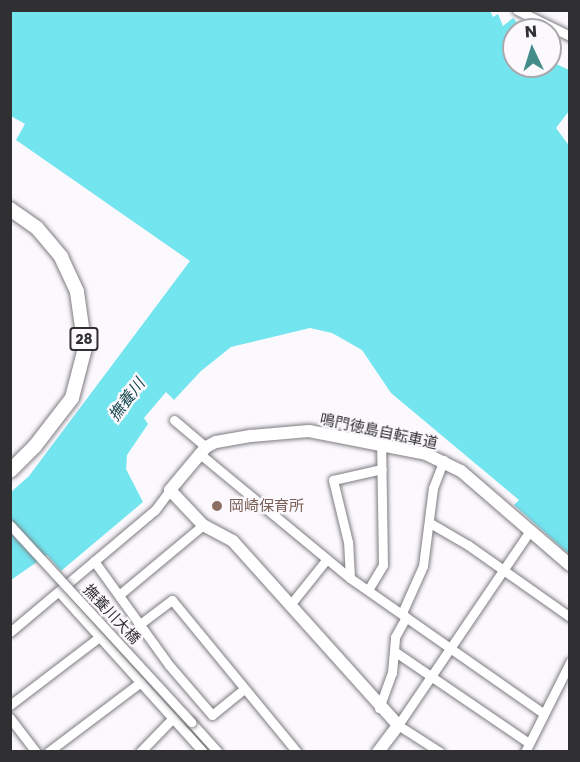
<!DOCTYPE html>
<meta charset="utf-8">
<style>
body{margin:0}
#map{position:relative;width:580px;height:762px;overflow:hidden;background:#fcf9fe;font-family:Poppins,"Noto Sans JP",sans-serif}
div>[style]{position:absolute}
.water>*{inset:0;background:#73e5ef}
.roads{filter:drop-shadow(0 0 2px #7e7c81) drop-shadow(0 0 2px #7e7c81)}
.minor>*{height:9px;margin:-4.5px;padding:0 4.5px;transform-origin:4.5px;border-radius:4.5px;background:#fff}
.major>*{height:12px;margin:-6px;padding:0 6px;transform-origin:6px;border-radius:6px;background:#fff}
.highway>*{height:14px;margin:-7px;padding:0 7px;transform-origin:7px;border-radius:7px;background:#fff}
.bridges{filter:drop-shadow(0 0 2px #7e7c81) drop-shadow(0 0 2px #7e7c81)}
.minor-bridge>*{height:9px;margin:-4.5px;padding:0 4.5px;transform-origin:4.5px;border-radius:4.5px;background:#fff}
.dots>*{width:16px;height:16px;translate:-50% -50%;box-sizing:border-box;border:3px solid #fcf9fe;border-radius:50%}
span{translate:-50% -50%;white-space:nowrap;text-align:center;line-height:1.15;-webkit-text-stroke:4.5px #fcf9fe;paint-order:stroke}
.shield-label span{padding:2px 4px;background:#fcf9fe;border:2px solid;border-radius:4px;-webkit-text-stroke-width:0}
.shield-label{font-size:14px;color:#302f31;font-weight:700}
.street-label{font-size:15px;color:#302f31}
.education-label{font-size:15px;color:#785e54}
.left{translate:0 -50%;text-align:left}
.water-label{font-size:16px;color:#184b50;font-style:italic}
.frame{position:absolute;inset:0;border:12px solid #302f31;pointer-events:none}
.north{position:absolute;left:502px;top:18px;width:60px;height:60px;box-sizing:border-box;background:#fcf9fe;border:2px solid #aaa8ac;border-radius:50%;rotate:356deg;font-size:16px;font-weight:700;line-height:24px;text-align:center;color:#302f31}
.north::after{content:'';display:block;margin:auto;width:21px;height:27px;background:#448c8a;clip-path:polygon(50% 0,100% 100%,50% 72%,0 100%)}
</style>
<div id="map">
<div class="water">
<div style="clip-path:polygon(11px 11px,490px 11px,493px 17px,498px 14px,503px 26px,513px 18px,523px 30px,514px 30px,514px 66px,550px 66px,550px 61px,569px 70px,569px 111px,556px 128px,570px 147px,569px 554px,514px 505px,519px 500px,391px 393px,362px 350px,332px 333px,310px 328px,231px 347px,201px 371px,174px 400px,166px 392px,144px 418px,148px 424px,127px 455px,126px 469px,143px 502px,61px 571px,47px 555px,11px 580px,11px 492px,29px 476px,190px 261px,16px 140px,25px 124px,11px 116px)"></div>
</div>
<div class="roads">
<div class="minor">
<div style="left:517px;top:10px;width:59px;rotate:26.1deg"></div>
<div style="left:174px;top:420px;width:42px;rotate:40.2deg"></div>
<div style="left:200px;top:454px;width:195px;rotate:39.6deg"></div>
<div style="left:350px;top:578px;width:237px;rotate:35deg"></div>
<div style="left:430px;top:523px;width:44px;rotate:30.1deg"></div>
<div style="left:468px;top:545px;width:125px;rotate:35.2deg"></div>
<div style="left:94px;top:561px;width:128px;rotate:54.2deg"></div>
<div style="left:169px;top:665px;width:66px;rotate:49.3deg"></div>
<div style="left:212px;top:715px;width:40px;rotate:-39deg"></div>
<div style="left:350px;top:578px;width:36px;rotate:-93deg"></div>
<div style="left:348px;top:542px;width:64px;rotate:-103.6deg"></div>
<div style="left:333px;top:480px;width:50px;rotate:-12.7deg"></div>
<div style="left:368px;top:590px;width:29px;rotate:-59deg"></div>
<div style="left:383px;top:565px;width:121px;rotate:-90.9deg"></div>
<div style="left:59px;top:592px;width:215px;rotate:48deg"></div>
<div style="left:119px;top:595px;width:109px;rotate:-39.8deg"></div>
<div style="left:290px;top:605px;width:58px;rotate:-51.3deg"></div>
<div style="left:402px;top:613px;width:51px;rotate:-65.9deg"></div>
<div style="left:423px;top:566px;width:79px;rotate:-82.7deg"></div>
<div style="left:433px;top:488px;width:30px;rotate:-69deg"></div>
<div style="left:140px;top:624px;width:40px;rotate:-37deg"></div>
<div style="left:172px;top:600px;width:197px;rotate:50.6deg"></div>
<div style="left:10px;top:632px;width:189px;rotate:-40.1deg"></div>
<div style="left:155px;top:510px;width:25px;rotate:-53deg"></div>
<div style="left:394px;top:651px;width:163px;rotate:34.3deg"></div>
<div style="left:10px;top:705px;width:111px;rotate:-37.3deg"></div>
<div style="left:379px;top:708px;width:37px;rotate:-70deg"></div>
<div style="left:392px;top:673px;width:36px;rotate:-85deg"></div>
<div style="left:395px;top:637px;width:23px;rotate:-61deg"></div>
<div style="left:10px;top:718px;width:43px;rotate:52.6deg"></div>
<div style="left:191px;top:722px;width:40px;rotate:48deg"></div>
<div style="left:48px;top:752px;width:116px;rotate:-37deg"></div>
<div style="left:140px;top:752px;width:47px;rotate:-45.9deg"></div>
<div style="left:440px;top:752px;width:50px;rotate:-147.3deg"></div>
<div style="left:398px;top:725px;width:233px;rotate:-55.8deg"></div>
<div style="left:525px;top:752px;width:101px;rotate:-63.4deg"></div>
</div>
<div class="major">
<div style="left:378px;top:752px;width:34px;rotate:-53deg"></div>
<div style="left:398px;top:725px;width:247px;rotate:-131.9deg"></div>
<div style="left:233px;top:541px;width:34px;rotate:-152deg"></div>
<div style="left:203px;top:525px;width:48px;rotate:-133.3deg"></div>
<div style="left:170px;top:490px;width:56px;rotate:-50.1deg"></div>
<div style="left:206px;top:447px;width:11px;rotate:-27deg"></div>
<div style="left:216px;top:442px;width:36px;rotate:-10deg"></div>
<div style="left:251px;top:436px;width:58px;rotate:-4.9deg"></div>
<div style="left:309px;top:431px;width:119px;rotate:11.1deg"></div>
<div style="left:426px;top:454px;width:39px;rotate:26deg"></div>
<div style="left:461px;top:471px;width:144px;rotate:40.8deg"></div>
</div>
<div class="highway">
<div style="left:10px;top:209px;width:33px;rotate:35deg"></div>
<div style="left:37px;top:228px;width:38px;rotate:50deg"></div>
<div style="left:61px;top:257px;width:38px;rotate:65deg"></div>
<div style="left:77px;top:292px;width:57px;rotate:81.9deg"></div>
<div style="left:85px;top:348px;width:52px;rotate:104.6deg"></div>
<div style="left:72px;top:398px;width:61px;rotate:127.6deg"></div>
<div style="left:35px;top:446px;width:35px;rotate:135deg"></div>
</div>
</div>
<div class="bridges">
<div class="minor-bridge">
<div style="left:10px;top:525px;width:268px;rotate:47.4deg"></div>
</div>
</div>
<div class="dots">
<div style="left:217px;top:506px;background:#8d6e63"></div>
</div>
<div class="shield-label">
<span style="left:84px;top:339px">28</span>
</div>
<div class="street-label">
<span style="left:379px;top:431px;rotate:12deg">鳴門徳島自転車道</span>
<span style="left:112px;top:614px;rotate:47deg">撫養川大橋</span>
</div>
<div class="education-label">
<span class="left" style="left:229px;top:506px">岡崎保育所</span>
</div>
<div class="water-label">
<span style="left:127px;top:400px;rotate:-53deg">撫養川</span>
</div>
<div class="frame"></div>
<div class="north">N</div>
</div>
